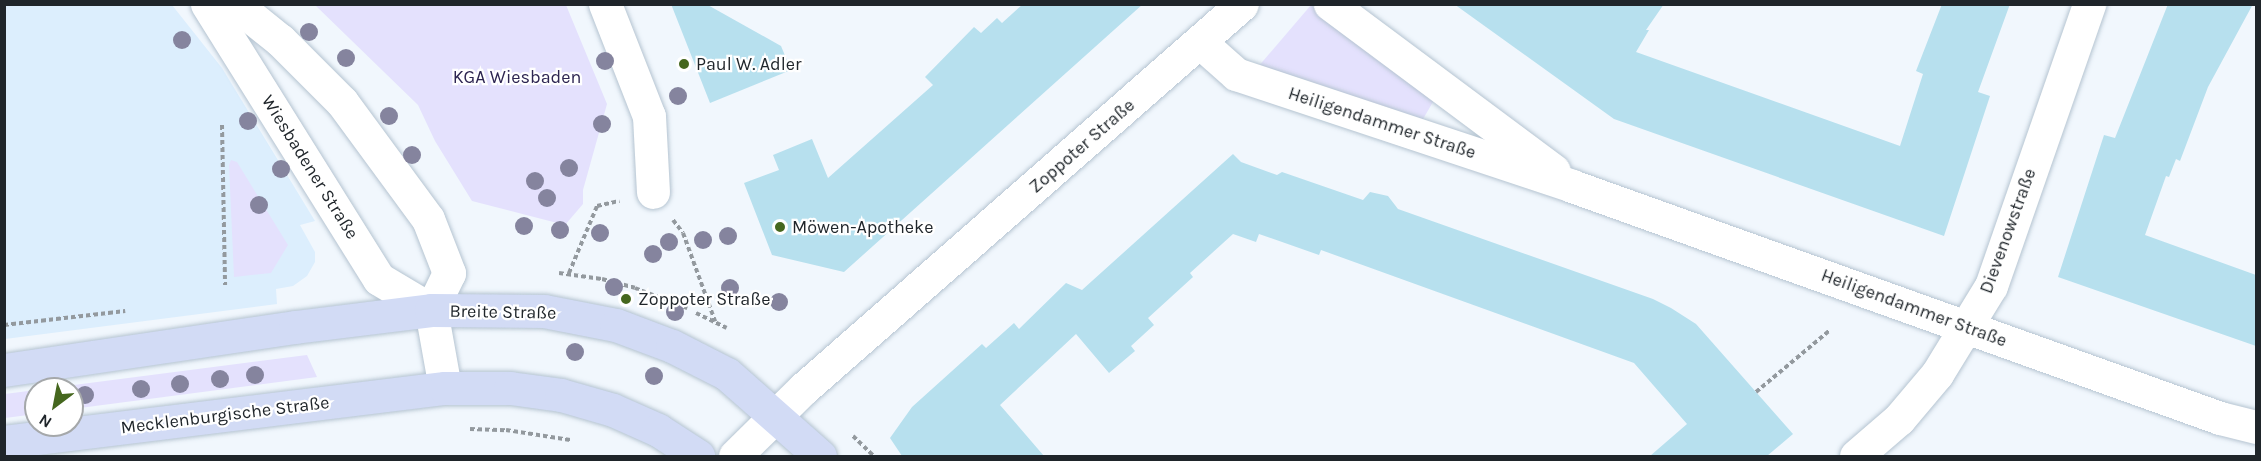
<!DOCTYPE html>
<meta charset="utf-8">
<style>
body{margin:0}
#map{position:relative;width:2261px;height:461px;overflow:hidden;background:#f1f7fd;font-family:Karla,sans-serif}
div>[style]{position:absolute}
.built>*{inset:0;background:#dceefd}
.green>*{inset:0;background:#e4e1fd}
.building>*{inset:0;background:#b7e0ee}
.path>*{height:4px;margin-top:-2px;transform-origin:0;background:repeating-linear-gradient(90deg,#93999e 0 4.5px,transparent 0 7.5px)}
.roads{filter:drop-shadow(0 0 2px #b5c4d1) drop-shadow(0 0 2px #b5c4d1)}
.minor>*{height:33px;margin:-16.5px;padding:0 16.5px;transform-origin:16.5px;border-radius:16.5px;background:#fff}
.tertiary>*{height:33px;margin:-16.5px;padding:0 16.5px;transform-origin:16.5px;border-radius:16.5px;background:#fff}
.secondary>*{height:33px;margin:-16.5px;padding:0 16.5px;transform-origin:16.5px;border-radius:16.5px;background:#d2dbf5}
.trees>*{width:18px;height:18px;margin:-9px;border-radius:50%;background:#85849e}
.dots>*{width:16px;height:16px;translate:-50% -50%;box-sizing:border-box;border:3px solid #fff;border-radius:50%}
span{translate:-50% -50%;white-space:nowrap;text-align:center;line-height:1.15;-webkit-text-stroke:4.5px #fff;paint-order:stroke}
.poi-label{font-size:18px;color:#1f252a}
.left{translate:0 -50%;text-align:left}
.park-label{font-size:18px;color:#2d2551}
.street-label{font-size:18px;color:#1f252a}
.frame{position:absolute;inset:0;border:6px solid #1f252a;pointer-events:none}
.north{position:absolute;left:24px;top:377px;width:60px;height:60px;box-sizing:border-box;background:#fff;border:2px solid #a5a8aa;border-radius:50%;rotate:212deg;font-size:16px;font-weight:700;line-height:24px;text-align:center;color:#1f252a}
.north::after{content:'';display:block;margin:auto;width:21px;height:27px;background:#45671e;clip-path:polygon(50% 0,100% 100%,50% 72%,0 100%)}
</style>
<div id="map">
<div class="built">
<div style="clip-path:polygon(4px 5px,172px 5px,222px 68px,315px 221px,300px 225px,315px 252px,315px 262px,307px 276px,293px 286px,276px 289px,277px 304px,5px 339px)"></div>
</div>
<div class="green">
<div style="clip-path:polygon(315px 5px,566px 5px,607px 104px,583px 190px,583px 204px,565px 225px,472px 201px,435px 141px,418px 105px)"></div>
<div style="clip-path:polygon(1311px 5px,1437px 95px,1419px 126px,1258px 67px)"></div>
<div style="clip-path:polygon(231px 160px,237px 162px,288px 245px,271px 273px,234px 277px,229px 165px)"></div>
<div style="clip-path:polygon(307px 355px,317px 377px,72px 409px,72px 389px,43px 389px)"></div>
<div style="clip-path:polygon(36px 390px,36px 414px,5px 418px,5px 394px)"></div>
</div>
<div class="building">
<div style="clip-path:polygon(671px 4px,706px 4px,781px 46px,791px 70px,710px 103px)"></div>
<div style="clip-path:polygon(1023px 4px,1143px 4px,844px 272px,772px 255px,744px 183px,779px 170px,773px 155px,812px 139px,828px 178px,933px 85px,925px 77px,974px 27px,981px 33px,997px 18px,1002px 23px)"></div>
<div style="clip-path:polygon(1454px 4px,1664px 4px,1646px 30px,1649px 30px,1636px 52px,1900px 146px,1923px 74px,1916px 71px,1942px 4px,2010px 4px,1978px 92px,1990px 96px,1944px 236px,1614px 119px)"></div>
<div style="clip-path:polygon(2168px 4px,2253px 4px,2208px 87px,2180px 161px,2176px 159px,2169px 177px,2166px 176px,2145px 235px,2256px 275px,2256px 346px,2058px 277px,2104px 135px,2115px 138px)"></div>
<div style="clip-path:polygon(1233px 154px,1241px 162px,1277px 175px,1282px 172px,1363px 200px,1370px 192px,1388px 196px,1398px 209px,1653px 299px,1671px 308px,1696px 324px,1793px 434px,1767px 456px,1650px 456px,1687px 424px,1634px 363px,1321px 250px,1319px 255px,1259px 234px,1256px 242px,1233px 234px,1190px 273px,1193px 277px,1148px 318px,1154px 325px,1131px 346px,1135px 351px,1109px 373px,1076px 334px,1000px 405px,1044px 456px,902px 456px,890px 438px,912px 407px,982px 344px,986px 348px,1014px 323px,1019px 329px,1066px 283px,1082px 290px)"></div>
</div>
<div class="path">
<div style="left:222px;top:125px;width:160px;rotate:88.9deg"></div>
<div style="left:673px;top:220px;width:16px;rotate:52deg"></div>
<div style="left:683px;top:233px;width:94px;rotate:70deg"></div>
<div style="left:559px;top:273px;width:43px;rotate:7.9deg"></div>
<div style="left:602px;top:279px;width:34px;rotate:15deg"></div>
<div style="left:635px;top:288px;width:56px;rotate:21deg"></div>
<div style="left:569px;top:273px;width:73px;rotate:-67.3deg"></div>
<div style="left:597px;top:206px;width:23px;rotate:-13deg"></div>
<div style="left:696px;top:313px;width:34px;rotate:26deg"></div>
<div style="left:4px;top:325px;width:122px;rotate:-6.6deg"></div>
<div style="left:1756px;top:392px;width:95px;rotate:-39.9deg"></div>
<div style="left:470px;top:429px;width:36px;rotate:2deg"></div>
<div style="left:506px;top:430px;width:65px;rotate:8.9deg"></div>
<div style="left:853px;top:436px;width:29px;rotate:44deg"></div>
</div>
<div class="roads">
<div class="minor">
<div style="left:605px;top:4px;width:120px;rotate:68.6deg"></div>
<div style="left:649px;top:116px;width:76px;rotate:87deg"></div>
<div style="left:1330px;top:4px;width:279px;rotate:36.7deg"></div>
<div style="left:1201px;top:43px;width:47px;rotate:41.5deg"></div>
<div style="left:1236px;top:74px;width:354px;rotate:18.4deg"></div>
<div style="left:1572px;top:186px;width:688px;rotate:19.7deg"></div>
<div style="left:2220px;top:418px;width:37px;rotate:14deg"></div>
<div style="left:735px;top:456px;width:97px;rotate:-44.6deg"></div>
<div style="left:804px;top:388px;width:582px;rotate:-41.24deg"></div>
<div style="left:1856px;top:456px;width:57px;rotate:-40.7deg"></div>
<div style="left:1899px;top:419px;width:59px;rotate:-49.8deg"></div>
<div style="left:1937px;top:374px;width:103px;rotate:-58.5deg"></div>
<div style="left:1991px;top:286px;width:299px;rotate:-70.8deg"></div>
</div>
<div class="tertiary">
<div style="left:207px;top:4px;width:324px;rotate:58deg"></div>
<div style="left:379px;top:279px;width:61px;rotate:30.8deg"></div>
<div style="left:235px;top:4px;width:58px;rotate:38.7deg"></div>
<div style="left:280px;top:40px;width:88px;rotate:45deg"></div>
<div style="left:342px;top:102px;width:145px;rotate:53.7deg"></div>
<div style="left:428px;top:219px;width:58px;rotate:68.7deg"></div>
<div style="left:449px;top:273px;width:41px;rotate:115.9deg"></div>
<div style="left:431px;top:310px;width:79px;rotate:79.8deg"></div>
</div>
<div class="secondary">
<div style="left:4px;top:370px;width:294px;rotate:-8.4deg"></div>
<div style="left:295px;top:327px;width:137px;rotate:-7.1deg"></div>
<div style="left:431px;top:310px;width:113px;rotate:0.5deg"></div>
<div style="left:544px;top:311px;width:73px;rotate:11deg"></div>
<div style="left:616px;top:325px;width:60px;rotate:20.6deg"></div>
<div style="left:672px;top:346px;width:62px;rotate:27deg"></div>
<div style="left:727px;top:374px;width:124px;rotate:41.4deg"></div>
<div style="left:4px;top:442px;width:444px;rotate:-7deg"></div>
<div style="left:445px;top:388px;width:65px"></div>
<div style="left:510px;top:388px;width:51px;rotate:7.8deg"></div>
<div style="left:561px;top:395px;width:54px;rotate:16.1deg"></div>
<div style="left:613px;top:410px;width:49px;rotate:24deg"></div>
<div style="left:658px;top:430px;width:48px;rotate:33deg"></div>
</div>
</div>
<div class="trees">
<div style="left:309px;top:32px"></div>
<div style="left:182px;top:40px"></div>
<div style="left:346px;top:58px"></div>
<div style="left:605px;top:61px"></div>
<div style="left:678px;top:96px"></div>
<div style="left:389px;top:116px"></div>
<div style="left:248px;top:121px"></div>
<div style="left:602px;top:124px"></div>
<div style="left:412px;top:155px"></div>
<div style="left:569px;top:168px"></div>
<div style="left:281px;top:169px"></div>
<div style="left:535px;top:181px"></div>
<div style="left:547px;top:198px"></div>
<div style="left:259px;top:205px"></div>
<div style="left:524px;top:226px"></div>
<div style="left:560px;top:230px"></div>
<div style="left:600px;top:233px"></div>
<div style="left:728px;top:236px"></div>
<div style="left:703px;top:240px"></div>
<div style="left:669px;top:242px"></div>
<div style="left:653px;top:254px"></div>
<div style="left:614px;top:287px"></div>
<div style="left:730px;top:288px"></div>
<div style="left:779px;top:302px"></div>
<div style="left:675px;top:312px"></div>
<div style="left:575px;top:352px"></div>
<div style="left:255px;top:375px"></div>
<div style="left:654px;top:376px"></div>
<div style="left:220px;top:379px"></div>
<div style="left:180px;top:384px"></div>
<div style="left:141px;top:389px"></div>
<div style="left:85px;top:395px"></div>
</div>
<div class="dots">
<div style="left:684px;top:64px;background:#45671e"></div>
<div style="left:780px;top:227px;background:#45671e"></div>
<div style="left:626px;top:299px;background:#45671e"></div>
</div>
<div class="poi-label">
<span class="left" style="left:696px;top:64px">Paul W. Adler</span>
<span class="left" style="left:792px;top:227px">Möwen-Apotheke</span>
<span class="left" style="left:638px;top:299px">Zoppoter Straße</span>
</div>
<div class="park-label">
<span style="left:517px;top:77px">KGA Wiesbaden</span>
</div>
<div class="street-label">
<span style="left:1382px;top:123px;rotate:18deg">Heiligendammer Straße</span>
<span style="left:1082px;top:146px;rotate:-41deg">Zoppoter Straße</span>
<span style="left:310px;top:167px;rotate:58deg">Wiesbadener Straße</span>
<span style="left:2008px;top:231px;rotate:-70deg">Dievenowstraße</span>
<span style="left:1914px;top:308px;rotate:20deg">Heiligendammer Straße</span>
<span style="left:503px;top:312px;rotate:1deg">Breite Straße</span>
<span style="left:225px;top:415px;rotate:-7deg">Mecklenburgische Straße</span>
</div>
<div class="frame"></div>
<div class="north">N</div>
</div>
